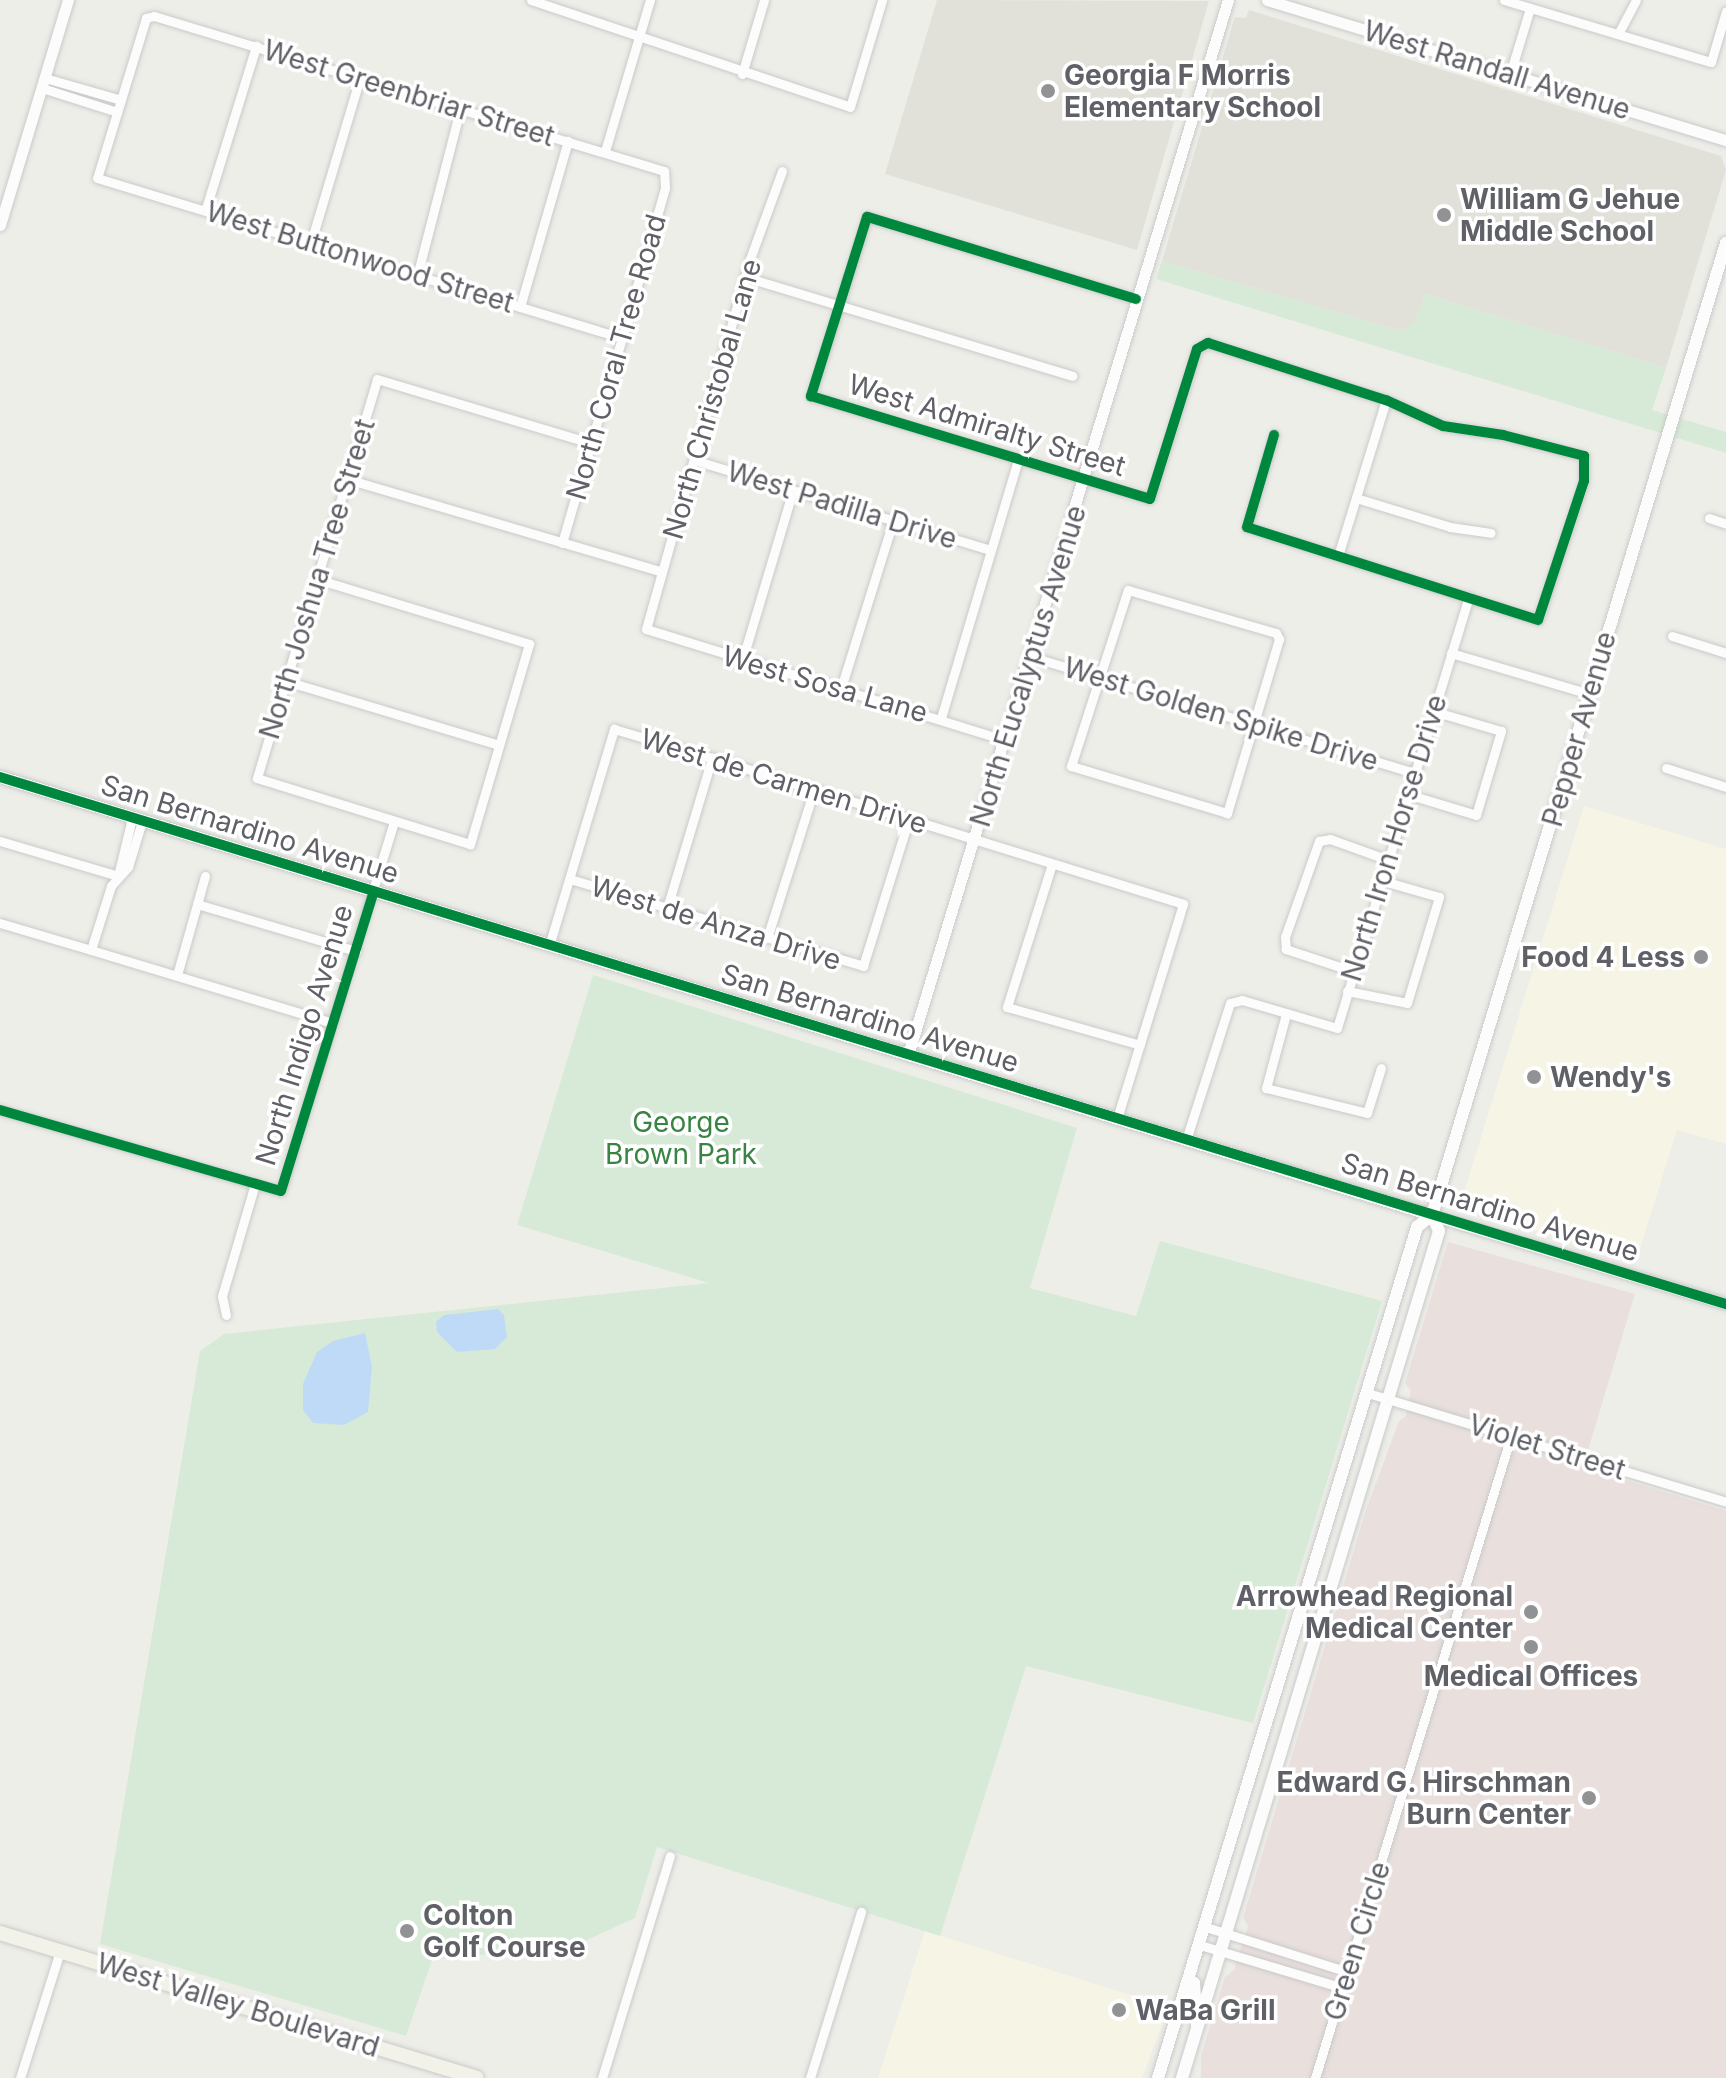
<!DOCTYPE html>
<style>
body{margin:0}
#map{position:relative;width:1726px;height:2078px;overflow:hidden;background:#eeeee9;font-family:Inter,sans-serif}
div>[style]{position:absolute}
.commercial>*{inset:0;background:#f6f4e4}
.education>*{inset:0;background:#e1e0d9}
.medical>*{inset:0;background:#e9e0dd}
.green>*{inset:0;background:#d7ead7}
.water>*{inset:0;background:#bfdaf6}
.roads{filter:drop-shadow(0 0 2px #cacaca) drop-shadow(0 0 2px #cacaca)}
.minor>*{height:9px;margin:-4.5px;padding:0 4.5px;transform-origin:4.5px;border-radius:4.5px;background:#fcfcfc}
.tertiary>*{height:11px;margin:-5.5px;padding:0 5.5px;transform-origin:5.5px;border-radius:5.5px;background:#fcfcfc}
.secondary>*{height:12px;margin:-6px;padding:0 6px;transform-origin:6px;border-radius:6px;background:#fcfcfc}
.primary>*{height:14px;margin:-7px;padding:0 7px;transform-origin:7px;border-radius:7px;background:#f3f2e9}
.cycleway>*{height:10px;margin:-5px;padding:0 5px;transform-origin:5px;border-radius:5px;background:#00873e}
.dots>*{width:22px;height:22px;translate:-50% -50%;box-sizing:border-box;border:4px solid #fff;border-radius:50%}
span{translate:-50% -50%;white-space:nowrap;text-align:center;line-height:1.15;-webkit-text-stroke:7px #fff;paint-order:stroke}
.street-label{font-size:28px;color:#5f6167}
.poi-label{font-size:28px;color:#5f6167;font-weight:700}
.left{translate:0 -50%;text-align:left}
.right{translate:-100% -50%;text-align:right}
.park-label{font-size:28px;color:#398443}
</style>
<div id="map">
<div class="commercial">
<div style="clip-path:polygon(1584px 806px,1726px 849px,1726px 1144px,1677px 1130px,1636px 1261px,1459px 1208px)"></div>
<div style="clip-path:polygon(925px 1931px,1169px 2007px,1142px 2078px,878px 2078px)"></div>
</div>
<div class="education">
<div style="clip-path:polygon(937px 0,1209px 1px,1137px 250px,885px 174px)"></div>
<div style="clip-path:polygon(1249px 10px,1721px 156px,1726px 170px,1666px 368px,1425px 294px,1414px 324px,1401px 331px,1162px 261px,1235px 17px,1246px 18px)"></div>
</div>
<div class="medical">
<div style="clip-path:polygon(1448px 1242px,1635px 1294px,1583px 1467px,1726px 1511px,1726px 2078px,1201px 2078px,1201px 2056px,1225px 1977px,1234px 1970px,1248px 1926px,1243px 1918px,1366px 1510px,1399px 1421px,1406px 1416px,1411px 1391px,1405px 1383px)"></div>
</div>
<div class="green">
<div style="clip-path:polygon(1162px 261px,1401px 331px,1414px 323px,1425px 294px,1666px 368px,1652px 410px,1726px 432px,1726px 453px,1156px 279px)"></div>
<div style="clip-path:polygon(593px 975px,1077px 1128px,1030px 1288px,1136px 1316px,1160px 1241px,1382px 1301px,1253px 1723px,1026px 1666px,940px 1936px,657px 1847px,635px 1918px,578px 1944px,432px 1960px,406px 2036px,100px 1944px,200px 1351px,224px 1334px,709px 1283px,517px 1225px)"></div>
</div>
<div class="water">
<div style="clip-path:polygon(498px 1309px,504px 1315px,507px 1337px,495px 1349px,457px 1352px,437px 1332px,436px 1322px,444px 1315px)"></div>
<div style="clip-path:polygon(365px 1333px,372px 1367px,368px 1412px,344px 1425px,313px 1423px,303px 1410px,303px 1384px,317px 1352px,333px 1341px)"></div>
</div>
<div class="roads">
<div class="minor">
<div style="left:531px;top:0;width:336px;rotate:18.5deg"></div>
<div style="left:850px;top:107px;width:112px;rotate:-73.3deg"></div>
<div style="left:1504px;top:0;width:216px;rotate:16.7deg"></div>
<div style="left:1711px;top:62px;width:53px;rotate:-73.6deg"></div>
<div style="left:1618px;top:34px;width:38px;rotate:-62deg"></div>
<div style="left:742px;top:74px;width:77px;rotate:-73.4deg"></div>
<div style="left:1510px;top:74px;width:69px;rotate:-73.1deg"></div>
<div style="left:45px;top:78px;width:79px;rotate:16.1deg"></div>
<div style="left:42px;top:88px;width:79px;rotate:17.7deg"></div>
<div style="left:605px;top:151px;width:158px;rotate:-73.4deg"></div>
<div style="left:782px;top:171px;width:94px;rotate:110deg"></div>
<div style="left:750px;top:259px;width:384px;rotate:105.7deg"></div>
<div style="left:646px;top:629px;width:375px;rotate:17.2deg"></div>
<div style="left:206px;top:208px;width:170px;rotate:-72.8deg"></div>
<div style="left:311px;top:242px;width:171px;rotate:-73.4deg"></div>
<div style="left:417px;top:276px;width:171px;rotate:-75.5deg"></div>
<div style="left:745px;top:277px;width:342px;rotate:16.8deg"></div>
<div style="left:1136px;top:299px;width:281px;rotate:-163deg"></div>
<div style="left:867px;top:217px;width:188px;rotate:107.4deg"></div>
<div style="left:811px;top:396px;width:354px;rotate:16.9deg"></div>
<div style="left:1150px;top:499px;width:157px;rotate:-72.6deg"></div>
<div style="left:1197px;top:349px;width:13px;rotate:-29deg"></div>
<div style="left:1208px;top:343px;width:187px;rotate:17.8deg"></div>
<div style="left:1386px;top:400px;width:63px;rotate:24.5deg"></div>
<div style="left:1443px;top:426px;width:61px;rotate:8.5deg"></div>
<div style="left:1503px;top:435px;width:84px;rotate:14.5deg"></div>
<div style="left:1584px;top:456px;width:25px;rotate:90deg"></div>
<div style="left:1584px;top:481px;width:146px;rotate:108.3deg"></div>
<div style="left:1538px;top:620px;width:305px;rotate:-162.3deg"></div>
<div style="left:1247px;top:527px;width:96px;rotate:-73.6deg"></div>
<div style="left:520px;top:307px;width:173px;rotate:-73.9deg"></div>
<div style="left:694px;top:460px;width:310px;rotate:16.9deg"></div>
<div style="left:347px;top:479px;width:328px;rotate:16.4deg"></div>
<div style="left:1356px;top:498px;width:98px;rotate:17.1deg"></div>
<div style="left:1450px;top:527px;width:41px;rotate:8.3deg"></div>
<div style="left:1709px;top:518px;width:18px;rotate:19deg"></div>
<div style="left:562px;top:543px;width:104px;rotate:-73.8deg"></div>
<div style="left:591px;top:443px;width:109px;rotate:-73.6deg"></div>
<div style="left:622px;top:338px;width:156px;rotate:-74deg"></div>
<div style="left:665px;top:188px;width:17px;rotate:-93deg"></div>
<div style="left:664px;top:171px;width:533px;rotate:-163.09deg"></div>
<div style="left:154px;top:16px;width:8px;rotate:166deg"></div>
<div style="left:146px;top:18px;width:167px;rotate:107deg"></div>
<div style="left:97px;top:178px;width:549px;rotate:16.95deg"></div>
<div style="left:1338px;top:556px;width:163px;rotate:-72.9deg"></div>
<div style="left:317px;top:579px;width:222px;rotate:17deg"></div>
<div style="left:529px;top:644px;width:209px;rotate:106.4deg"></div>
<div style="left:470px;top:844px;width:223px;rotate:-162.8deg"></div>
<div style="left:257px;top:778px;width:101px;rotate:-73.4deg"></div>
<div style="left:286px;top:681px;width:315px;rotate:-73.2deg"></div>
<div style="left:377px;top:379px;width:223px;rotate:16.7deg"></div>
<div style="left:1128px;top:590px;width:154px;rotate:16.2deg"></div>
<div style="left:1276px;top:633px;width:7px;rotate:63deg"></div>
<div style="left:1279px;top:639px;width:182px;rotate:106.6deg"></div>
<div style="left:1227px;top:813px;width:163px;rotate:-163.2deg"></div>
<div style="left:1071px;top:766px;width:185px;rotate:-72.1deg"></div>
<div style="left:1672px;top:636px;width:57px;rotate:17.5deg"></div>
<div style="left:1451px;top:653px;width:144px;rotate:16.5deg"></div>
<div style="left:1029px;top:656px;width:402px;rotate:16.9deg"></div>
<div style="left:742px;top:661px;width:178px;rotate:-73.4deg"></div>
<div style="left:286px;top:681px;width:222px;rotate:16.7deg"></div>
<div style="left:841px;top:688px;width:175px;rotate:-72.7deg"></div>
<div style="left:941px;top:718px;width:270px;rotate:-73.4deg"></div>
<div style="left:1666px;top:768px;width:63px;rotate:17.6deg"></div>
<div style="left:1407px;top:794px;width:72px;rotate:16.9deg"></div>
<div style="left:1476px;top:815px;width:88px;rotate:-73.4deg"></div>
<div style="left:1501px;top:731px;width:71px;rotate:-163.6deg"></div>
<div style="left:142px;top:821px;width:48px;rotate:106.9deg"></div>
<div style="left:128px;top:867px;width:25px;rotate:132deg"></div>
<div style="left:111px;top:886px;width:67px;rotate:107.4deg"></div>
<div style="left:91px;top:950px;width:253px;rotate:16.8deg"></div>
<div style="left:0;top:841px;width:123px;rotate:16.5deg"></div>
<div style="left:1052px;top:864px;width:150px;rotate:107.5deg"></div>
<div style="left:1007px;top:1007px;width:138px;rotate:15.9deg"></div>
<div style="left:118px;top:876px;width:60px;rotate:-76.4deg"></div>
<div style="left:570px;top:879px;width:306px;rotate:16.5deg"></div>
<div style="left:863px;top:966px;width:155px;rotate:-72.7deg"></div>
<div style="left:197px;top:904px;width:166px;rotate:16.5deg"></div>
<div style="left:667px;top:908px;width:157px;rotate:-73.3deg"></div>
<div style="left:0;top:923px;width:95px;rotate:16.5deg"></div>
<div style="left:767px;top:938px;width:155px;rotate:-72.4deg"></div>
<div style="left:549px;top:946px;width:227px;rotate:-73.3deg"></div>
<div style="left:614px;top:729px;width:102px;rotate:16.5deg"></div>
<div style="left:712px;top:758px;width:493px;rotate:17.2deg"></div>
<div style="left:1183px;top:904px;width:225px;rotate:107.1deg"></div>
<div style="left:1352px;top:971px;width:70px;rotate:-161.6deg"></div>
<div style="left:1286px;top:949px;width:12px;rotate:-95deg"></div>
<div style="left:1285px;top:937px;width:102px;rotate:-70.5deg"></div>
<div style="left:1319px;top:841px;width:11px;rotate:-10deg"></div>
<div style="left:1330px;top:839px;width:59px;rotate:19.7deg"></div>
<div style="left:177px;top:975px;width:103px;rotate:-74.2deg"></div>
<div style="left:1347px;top:991px;width:61px;rotate:11.3deg"></div>
<div style="left:1407px;top:1003px;width:111px;rotate:-73.2deg"></div>
<div style="left:1439px;top:897px;width:61px;rotate:-163.9deg"></div>
<div style="left:1286px;top:1014px;width:77px;rotate:105.1deg"></div>
<div style="left:1266px;top:1088px;width:104px;rotate:13.9deg"></div>
<div style="left:1367px;top:1113px;width:47px;rotate:-72.7deg"></div>
<div style="left:0;top:1110px;width:292px;rotate:16.1deg"></div>
<div style="left:281px;top:1191px;width:387px;rotate:-73deg"></div>
<div style="left:1186px;top:1140px;width:144px;rotate:-72.2deg"></div>
<div style="left:1230px;top:1003px;width:12px;rotate:-14deg"></div>
<div style="left:1242px;top:1000px;width:99px;rotate:16.4deg"></div>
<div style="left:1337px;top:1028px;width:451px;rotate:-73deg"></div>
<div style="left:226px;top:1315px;width:19px;rotate:-102deg"></div>
<div style="left:222px;top:1296px;width:117px;rotate:-73.6deg"></div>
<div style="left:1368px;top:1393px;width:374px;rotate:16.9deg"></div>
<div style="left:1206px;top:1927px;width:149px;rotate:17.6deg"></div>
<div style="left:1200px;top:1945px;width:149px;rotate:16.7deg"></div>
<div style="left:20px;top:2078px;width:133px;rotate:-72.5deg"></div>
<div style="left:602px;top:2078px;width:232px;rotate:-73deg"></div>
<div style="left:810px;top:2078px;width:174px;rotate:-72.9deg"></div>
<div style="left:1315px;top:2078px;width:671px;rotate:-73.02deg"></div>
</div>
<div class="tertiary">
<div style="left:1267px;top:0;width:480px;rotate:17deg"></div>
<div style="left:0;top:225px;width:235px;rotate:-73.2deg"></div>
<div style="left:908px;top:1055px;width:1102px;rotate:-73.13deg"></div>
<div style="left:1432px;top:1215px;width:307px;rotate:16.8deg"></div>
</div>
<div class="secondary">
<div style="left:0;top:777px;width:1497px;rotate:17.01deg"></div>
<div style="left:1189px;top:1980px;width:6px;rotate:31deg"></div>
<div style="left:1194px;top:1983px;width:43px;rotate:86deg"></div>
<div style="left:1158px;top:2078px;width:890px;rotate:-73.07deg"></div>
<div style="left:1417px;top:1227px;width:19px;rotate:-39deg"></div>
<div style="left:1432px;top:1215px;width:17px;rotate:-73deg"></div>
<div style="left:1437px;top:1199px;width:999px;rotate:-73.18deg"></div>
<div style="left:1182px;top:2078px;width:885px;rotate:-73.12deg"></div>
<div style="left:1439px;top:1231px;width:17px;rotate:-114deg"></div>
</div>
<div class="primary">
<div style="left:0;top:1933px;width:498px;rotate:16.9deg"></div>
</div>
</div>
<div class="cycleway">
<div style="left:1136px;top:299px;width:281px;rotate:-163deg"></div>
<div style="left:867px;top:217px;width:188px;rotate:107.4deg"></div>
<div style="left:811px;top:396px;width:354px;rotate:16.9deg"></div>
<div style="left:1150px;top:499px;width:157px;rotate:-72.6deg"></div>
<div style="left:1197px;top:349px;width:13px;rotate:-29deg"></div>
<div style="left:1208px;top:343px;width:187px;rotate:17.8deg"></div>
<div style="left:1386px;top:400px;width:63px;rotate:24.5deg"></div>
<div style="left:1443px;top:426px;width:61px;rotate:8.5deg"></div>
<div style="left:1503px;top:435px;width:84px;rotate:14.5deg"></div>
<div style="left:1584px;top:456px;width:25px;rotate:90deg"></div>
<div style="left:1584px;top:481px;width:146px;rotate:108.3deg"></div>
<div style="left:1538px;top:620px;width:305px;rotate:-162.3deg"></div>
<div style="left:1247px;top:527px;width:96px;rotate:-73.6deg"></div>
<div style="left:0;top:777px;width:1805px;rotate:16.98deg"></div>
<div style="left:0;top:1110px;width:292px;rotate:16.1deg"></div>
<div style="left:281px;top:1191px;width:312px;rotate:-72.8deg"></div>
</div>
<div class="dots">
<div style="left:1048px;top:91px;background:#919294"></div>
<div style="left:1444px;top:215px;background:#919294"></div>
<div style="left:1701px;top:957px;background:#919294"></div>
<div style="left:1534px;top:1077px;background:#919294"></div>
<div style="left:1531px;top:1612px;background:#919294"></div>
<div style="left:1531px;top:1647px;background:#919294"></div>
<div style="left:1589px;top:1798px;background:#919294"></div>
<div style="left:407px;top:1931px;background:#919294"></div>
<div style="left:1119px;top:2010px;background:#919294"></div>
</div>
<div class="street-label">
<span style="left:1497px;top:70px;rotate:17deg">West Randall Avenue</span>
<span style="left:409px;top:93px;rotate:17deg">West Greenbriar Street</span>
<span style="left:360px;top:257px;rotate:17deg">West Buttonwood Street</span>
<span style="left:616px;top:357px;rotate:-74deg">North Coral Tree Road</span>
<span style="left:712px;top:399px;rotate:-74deg">North Christobal Lane</span>
<span style="left:987px;top:425px;rotate:17deg">West Admiralty Street</span>
<span style="left:842px;top:505px;rotate:17deg">West Padilla Drive</span>
<span style="left:317px;top:579px;rotate:-73deg">North Joshua Tree Street</span>
<span style="left:1028px;top:666px;rotate:-73deg">North Eucalyptus Avenue</span>
<span style="left:825px;top:684px;rotate:16deg">West Sosa Lane</span>
<span style="left:1221px;top:714px;rotate:17deg">West Golden Spike Drive</span>
<span style="left:1579px;top:729px;rotate:-74deg">Pepper Avenue</span>
<span style="left:784px;top:781px;rotate:17deg">West de Carmen Drive</span>
<span style="left:250px;top:829px;rotate:17deg">San Bernardino Avenue</span>
<span style="left:1394px;top:838px;rotate:-73deg">North Iron Horse Drive</span>
<span style="left:716px;top:923px;rotate:17deg">West de Anza Drive</span>
<span style="left:870px;top:1018px;rotate:17deg">San Bernardino Avenue</span>
<span style="left:304px;top:1035px;rotate:-73deg">North Indigo Avenue</span>
<span style="left:1490px;top:1207px;rotate:17deg">San Bernardino Avenue</span>
<span style="left:1547px;top:1447px;rotate:17deg">Violet Street</span>
<span style="left:1357px;top:1941px;rotate:-73deg">Green Circle</span>
<span style="left:238px;top:2005px;rotate:17deg">West Valley Boulevard</span>
</div>
<div class="poi-label">
<span class="left" style="left:1064px;top:91px">Georgia F Morris<br>Elementary School</span>
<span class="left" style="left:1460px;top:215px">William G Jehue<br>Middle School</span>
<span class="right" style="left:1685px;top:957px">Food 4 Less</span>
<span class="left" style="left:1550px;top:1077px">Wendy's</span>
<span class="right" style="left:1513px;top:1612px">Arrowhead Regional<br>Medical Center</span>
<span style="left:1531px;top:1676px">Medical Offices</span>
<span class="right" style="left:1571px;top:1798px">Edward G. Hirschman<br>Burn Center</span>
<span class="left" style="left:423px;top:1931px">Colton<br>Golf Course</span>
<span class="left" style="left:1135px;top:2010px">WaBa Grill</span>
</div>
<div class="park-label">
<span style="left:681px;top:1138px">George<br>Brown Park</span>
</div>
</div>
